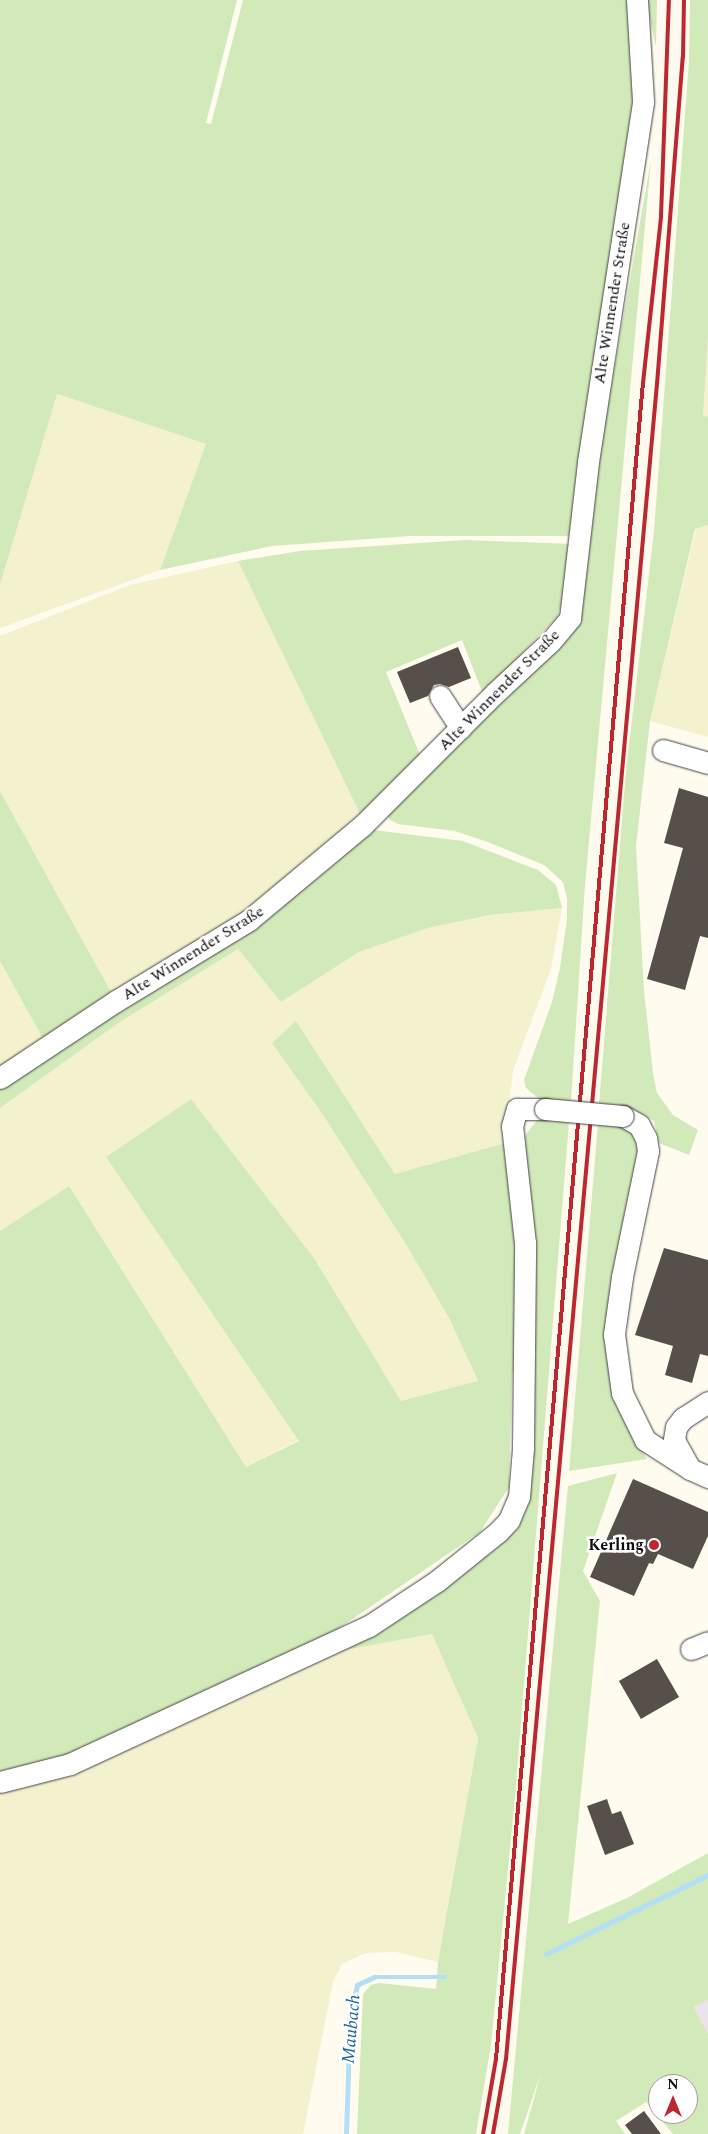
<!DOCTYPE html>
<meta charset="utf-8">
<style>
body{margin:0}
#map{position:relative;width:708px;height:2134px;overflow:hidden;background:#fffbef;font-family:Spectral,serif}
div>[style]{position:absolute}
.industrial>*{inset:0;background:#ebe2ec}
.farmland>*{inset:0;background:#f4f1cf}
.green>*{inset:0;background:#d2e9b9}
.stream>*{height:4.5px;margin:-2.25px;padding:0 2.25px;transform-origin:2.25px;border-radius:2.25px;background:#b4def6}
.building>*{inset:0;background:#564f4a;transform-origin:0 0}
.roads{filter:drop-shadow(0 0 1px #414141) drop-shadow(0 0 1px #414141)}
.minor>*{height:21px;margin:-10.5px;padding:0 10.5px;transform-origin:10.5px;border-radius:10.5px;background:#fff}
.rail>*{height:4px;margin:-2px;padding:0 2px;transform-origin:2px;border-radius:2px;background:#bd2730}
.bridges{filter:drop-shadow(0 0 1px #414141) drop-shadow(0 0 1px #414141)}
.minor-bridge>*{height:21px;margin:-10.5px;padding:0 10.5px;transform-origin:10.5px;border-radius:10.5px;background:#fff}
.dots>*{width:14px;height:14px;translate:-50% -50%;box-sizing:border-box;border:2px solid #fff;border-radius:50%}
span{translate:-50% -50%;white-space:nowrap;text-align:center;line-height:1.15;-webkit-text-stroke:5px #fff;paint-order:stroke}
.street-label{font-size:16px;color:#0e0e0e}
.poi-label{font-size:16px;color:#0e0e0e;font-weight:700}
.right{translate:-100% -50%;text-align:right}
.water-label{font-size:18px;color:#18659f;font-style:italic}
.north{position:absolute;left:648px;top:2074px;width:50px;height:50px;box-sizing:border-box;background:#fff;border:1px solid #9f9f9f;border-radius:50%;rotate:0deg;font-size:14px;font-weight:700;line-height:20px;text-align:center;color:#0e0e0e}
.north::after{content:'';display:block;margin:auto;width:18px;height:22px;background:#bd2730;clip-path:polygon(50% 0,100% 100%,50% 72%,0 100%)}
</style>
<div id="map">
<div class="industrial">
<div style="clip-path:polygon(708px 2000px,708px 2034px,694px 2007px)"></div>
</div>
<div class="farmland">
<div style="clip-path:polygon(708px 335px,708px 416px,703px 417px)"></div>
<div style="clip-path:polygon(56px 394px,206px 444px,160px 570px,0 628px,0 585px)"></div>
<div style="clip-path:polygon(708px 525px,708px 737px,650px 721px,696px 529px)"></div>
<div style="clip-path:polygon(238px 561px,362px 818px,249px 920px,116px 1001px,0 791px,0 636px,130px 585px)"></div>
<div style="clip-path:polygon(562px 908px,551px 969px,513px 1070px,505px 1143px,395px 1174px,296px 1022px,272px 1043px,323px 1115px,407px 1246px,449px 1318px,478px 1382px,401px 1401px,314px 1258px,191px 1099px,106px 1157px,299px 1440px,246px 1467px,69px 1186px,0 1231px,0 1108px,120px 1022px,238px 949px,281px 1002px,359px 952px,428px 928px,489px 915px)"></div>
<div style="clip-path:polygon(0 961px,47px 1046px,0 1080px)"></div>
<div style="clip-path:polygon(432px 1634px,478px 1738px,438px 1962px,396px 1952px,366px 1953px,342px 1964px,333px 1982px,303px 2134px,0 2134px,0 1791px,66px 1777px,329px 1653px)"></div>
</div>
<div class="green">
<div style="clip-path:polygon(0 0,237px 0,206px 123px,211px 124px,243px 0,633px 0,637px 99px,572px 536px,409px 536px,272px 546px,160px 570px,206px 444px,57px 394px,0 585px)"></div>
<div style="clip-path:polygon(646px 0,657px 0,656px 47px)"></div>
<div style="clip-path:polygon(690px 0,708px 0,708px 335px,703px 417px,708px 416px,708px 525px,695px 529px,650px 721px,636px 846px,644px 991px,653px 1073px,657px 1093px,673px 1115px,698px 1130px,689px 1155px,659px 1143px,654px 1121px,635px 1110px,599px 1104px,626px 771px,654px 531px,689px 61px)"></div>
<div style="clip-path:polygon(651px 160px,585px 885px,571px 1101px,539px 1099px,526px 1088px,524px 1080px,552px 1002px,560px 968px,567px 919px,567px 898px,563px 882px,544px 865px,488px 842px,455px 831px,398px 824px,390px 820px,386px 812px,579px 624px,585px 535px)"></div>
<div style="clip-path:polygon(466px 540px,572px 544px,568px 588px,557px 617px,483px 694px,462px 640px,386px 672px,422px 760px,362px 818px,238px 561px,300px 551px)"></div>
<div style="clip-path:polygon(0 791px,116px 1001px,47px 1046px,0 961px)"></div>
<div style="clip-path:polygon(365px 829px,463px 841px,538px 870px,556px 885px,562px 908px,489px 915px,428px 928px,359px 952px,281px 1002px,238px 949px,120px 1022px,0 1108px,0 1086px)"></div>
<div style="clip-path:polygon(296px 1021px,395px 1174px,505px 1143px,516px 1241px,518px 1369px,512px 1373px,509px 1487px,480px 1532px,313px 1646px,68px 1755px,0 1771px,0 1231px,69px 1186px,246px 1467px,299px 1441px,106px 1157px,191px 1099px,314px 1258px,401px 1401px,478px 1381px,449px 1318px,407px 1246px,323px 1115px,272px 1043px)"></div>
<div style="clip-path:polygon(538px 1119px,569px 1122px,515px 1796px,491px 2045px,476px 2134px,357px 2134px,363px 1994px,371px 1985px,379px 1983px,436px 1989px,438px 1962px,478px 1738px,432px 1634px,329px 1653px,508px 1531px,526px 1510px,532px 1462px,519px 1143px)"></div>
<div style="clip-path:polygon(598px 1123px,619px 1123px,630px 1129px,639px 1151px,606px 1336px,640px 1448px,647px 1459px,569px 1471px)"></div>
<div style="clip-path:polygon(evenodd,617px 1473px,583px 1571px,600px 1601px,568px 1924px,627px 1898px,708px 1853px,708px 2000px,694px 2007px,708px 2034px,708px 2134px,673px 2134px,646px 2102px,616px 2121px,625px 2134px,524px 2134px,541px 2073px,520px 2134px,508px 2134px,568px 1486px,617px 1473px,658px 2084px,688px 2084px,688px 2114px,658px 2114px,658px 2084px)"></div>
</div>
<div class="stream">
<div style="left:546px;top:1954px;width:180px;rotate:-26deg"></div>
<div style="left:346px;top:2134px;width:122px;rotate:-88.1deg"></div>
<div style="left:350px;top:2012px;width:28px;rotate:-75deg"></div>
<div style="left:357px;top:1985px;width:19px;rotate:-25deg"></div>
<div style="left:374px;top:1977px;width:71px"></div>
</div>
<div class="building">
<div style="clip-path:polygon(458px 647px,471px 678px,449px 687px,440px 684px,434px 685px,428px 696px,410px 703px,397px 672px)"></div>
<div style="clip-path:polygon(679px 788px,708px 797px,708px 938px,700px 936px,685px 990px,647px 979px,683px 848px,664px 843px)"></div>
<div style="clip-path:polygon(664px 1248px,708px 1260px,708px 1356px,700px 1354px,692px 1383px,665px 1375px,673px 1346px,635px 1335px)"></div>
<div style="clip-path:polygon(633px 1479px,708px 1512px,708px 1536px,693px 1569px,658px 1554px,653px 1564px,649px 1563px,634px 1596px,590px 1577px)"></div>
<div style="left:657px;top:1659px;width:44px;height:44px;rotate:60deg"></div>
<div style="clip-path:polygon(607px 1799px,612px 1814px,621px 1811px,634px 1844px,605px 1855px,587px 1806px)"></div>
<div style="clip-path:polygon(644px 2111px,661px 2134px,632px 2134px,625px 2125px)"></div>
</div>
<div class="roads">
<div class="minor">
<div style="left:440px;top:696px;width:38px;rotate:57deg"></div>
<div style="left:663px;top:750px;width:47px;rotate:16.1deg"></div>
<div style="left:0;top:1078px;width:139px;rotate:-33.6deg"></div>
<div style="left:116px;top:1001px;width:156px;rotate:-31.3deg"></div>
<div style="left:249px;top:920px;width:147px;rotate:-39.8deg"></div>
<div style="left:362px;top:826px;width:188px;rotate:-45deg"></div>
<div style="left:495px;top:693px;width:76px;rotate:-42.9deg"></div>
<div style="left:551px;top:641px;width:30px;rotate:-50deg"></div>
<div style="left:570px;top:618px;width:157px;rotate:-83.4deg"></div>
<div style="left:588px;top:462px;width:365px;rotate:-81.3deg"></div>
<div style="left:643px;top:101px;width:101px;rotate:-93.4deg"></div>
<div style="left:623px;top:1116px;width:18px;rotate:29deg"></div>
<div style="left:639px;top:1125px;width:15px;rotate:62deg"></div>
<div style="left:646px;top:1138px;width:13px;rotate:81deg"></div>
<div style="left:648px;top:1151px;width:129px;rotate:101.7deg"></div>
<div style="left:622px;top:1277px;width:58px;rotate:98deg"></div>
<div style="left:614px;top:1334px;width:60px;rotate:82.3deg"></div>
<div style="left:622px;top:1393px;width:52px;rotate:63.9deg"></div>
<div style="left:645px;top:1440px;width:54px;rotate:32.8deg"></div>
<div style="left:708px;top:1402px;width:30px;rotate:147deg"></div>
<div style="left:683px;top:1418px;width:11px;rotate:128deg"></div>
<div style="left:676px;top:1427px;width:13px;rotate:99deg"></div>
<div style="left:674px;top:1440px;width:33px;rotate:61deg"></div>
<div style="left:690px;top:1469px;width:20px;rotate:24deg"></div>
<div style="left:691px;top:1649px;width:18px;rotate:-22deg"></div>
<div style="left:0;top:1782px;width:72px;rotate:-14.4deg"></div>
<div style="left:70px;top:1764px;width:329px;rotate:-24.8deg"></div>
<div style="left:369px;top:1626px;width:82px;rotate:-33.5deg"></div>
<div style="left:437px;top:1581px;width:78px;rotate:-38.8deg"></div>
<div style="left:498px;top:1532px;width:16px;rotate:-47deg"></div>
<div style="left:509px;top:1520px;width:25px;rotate:-67deg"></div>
<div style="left:519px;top:1497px;width:49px;rotate:-85.3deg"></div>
<div style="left:523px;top:1448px;width:205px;rotate:-89.4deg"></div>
<div style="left:525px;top:1243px;width:118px;rotate:-96.3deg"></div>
<div style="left:512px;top:1126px;width:18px;rotate:-74deg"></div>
<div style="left:517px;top:1109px;width:28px"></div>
</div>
</div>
<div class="rail">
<div style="left:483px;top:2134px;width:76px;rotate:-80.2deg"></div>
<div style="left:496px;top:2059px;width:1682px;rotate:-84.99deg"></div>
<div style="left:643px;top:383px;width:168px;rotate:-83.8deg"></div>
<div style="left:661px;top:216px;width:216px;rotate:-87.9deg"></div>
<div style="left:493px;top:2134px;width:76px;rotate:-80.2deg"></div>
<div style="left:506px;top:2059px;width:1682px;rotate:-84.85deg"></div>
<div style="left:657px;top:384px;width:328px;rotate:-85.5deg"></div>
<div style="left:683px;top:57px;width:57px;rotate:-89deg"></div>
</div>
<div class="bridges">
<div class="minor-bridge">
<div style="left:545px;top:1109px;width:78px;rotate:5.1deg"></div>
</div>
</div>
<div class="dots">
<div style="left:654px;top:1545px;background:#bd2730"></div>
</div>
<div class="street-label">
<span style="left:612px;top:303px;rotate:-81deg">Alte Winnender Straße</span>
<span style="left:499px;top:690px;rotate:-45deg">Alte Winnender Straße</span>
<span style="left:193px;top:953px;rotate:-32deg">Alte Winnender Straße</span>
</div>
<div class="poi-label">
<span class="right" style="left:644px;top:1545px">Kerling</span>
</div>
<div class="water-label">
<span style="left:352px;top:2029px;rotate:-85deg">Maubach</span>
</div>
<div class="north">N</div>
</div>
